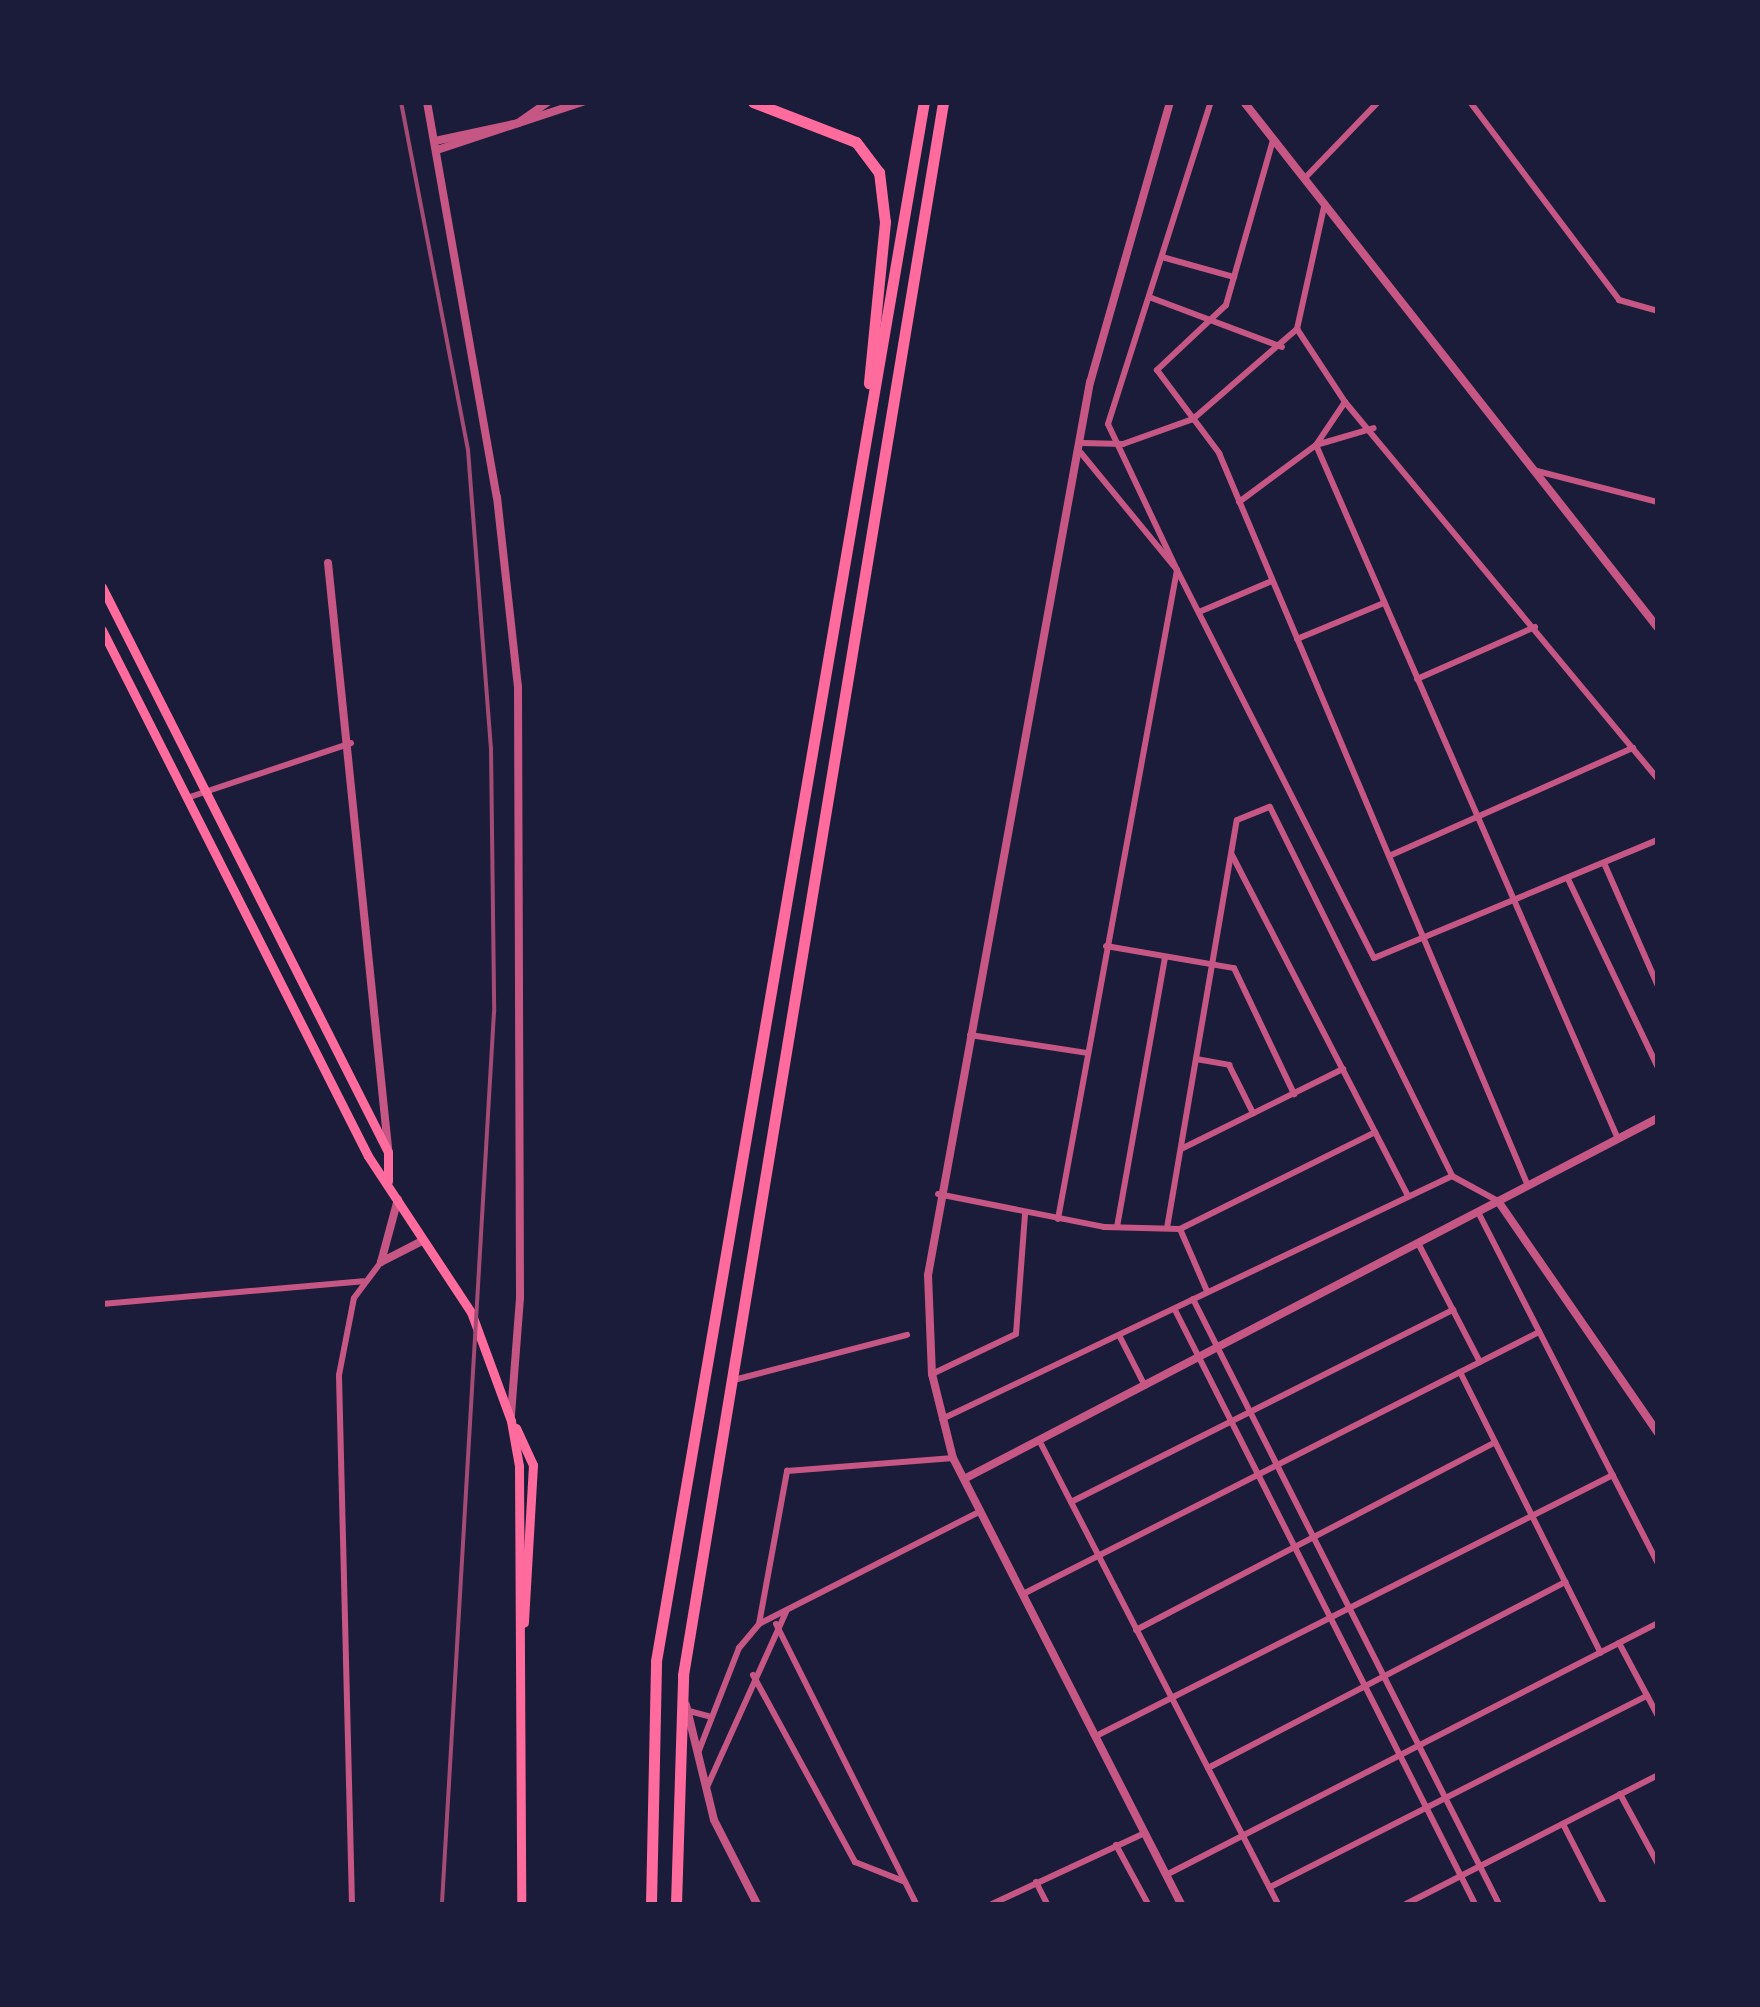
<!DOCTYPE html>
<style>
body{margin:0}
#map{position:relative;width:1760px;height:2007px;overflow:hidden;background:#1b1b3a;font-family:"Space Grotesk",sans-serif}
div>[style]{position:absolute}
.minor>*{height:6px;margin:-3px;padding:0 3px;transform-origin:3px;border-radius:3px;background:#c65784}
.tertiary>*{height:8px;margin:-4px;padding:0 4px;transform-origin:4px;border-radius:4px;background:#c65784}
.secondary>*{height:9px;margin:-4.5px;padding:0 4.5px;transform-origin:4.5px;border-radius:4.5px;background:#ff6b9d}
.motorway>*{height:11px;margin:-5.5px;padding:0 5.5px;transform-origin:5.5px;border-radius:5.5px;background:#ff6b9d}
.rail>*{height:4px;margin:-2px;padding:0 2px;transform-origin:2px;border-radius:2px;background:#a44b75}
span{translate:-50% -50%;white-space:nowrap;text-align:center;line-height:1.15;-webkit-text-stroke:8px #1b1b3a;paint-order:stroke}
.frame{position:absolute;inset:0;border:105px solid #1b1b3a;pointer-events:none}
</style>
<div id="map">
<div class="minor">
<div style="left:1470px;top:102px;width:248px;rotate:53deg"></div>
<div style="left:1619px;top:300px;width:41px;rotate:15.8deg"></div>
<div style="left:1273px;top:140px;width:172px;rotate:105.9deg"></div>
<div style="left:1226px;top:305px;width:95px;rotate:136.7deg"></div>
<div style="left:1157px;top:370px;width:104px;rotate:53.2deg"></div>
<div style="left:1219px;top:453px;width:795px;rotate:67.14deg"></div>
<div style="left:1304px;top:179px;width:107px;rotate:-46.1deg"></div>
<div style="left:1324px;top:207px;width:125px;rotate:102.5deg"></div>
<div style="left:1297px;top:329px;width:87px;rotate:56.7deg"></div>
<div style="left:1345px;top:402px;width:490px;rotate:50.3deg"></div>
<div style="left:1162px;top:257px;width:75px;rotate:15.5deg"></div>
<div style="left:1149px;top:297px;width:142px;rotate:20.6deg"></div>
<div style="left:1345px;top:402px;width:52px;rotate:124deg"></div>
<div style="left:1316px;top:445px;width:60px;rotate:-16.3deg"></div>
<div style="left:1082px;top:443px;width:41px;rotate:1.4deg"></div>
<div style="left:1123px;top:444px;width:74px;rotate:-19.7deg"></div>
<div style="left:1193px;top:419px;width:138px;rotate:-40.9deg"></div>
<div style="left:1081px;top:453px;width:151px;rotate:50.6deg"></div>
<div style="left:1177px;top:570px;width:161px;rotate:-115.3deg"></div>
<div style="left:1108px;top:424px;width:338px;rotate:-72.3deg"></div>
<div style="left:1533px;top:470px;width:129px;rotate:14.4deg"></div>
<div style="left:1239px;top:502px;width:96px;rotate:-36.5deg"></div>
<div style="left:1316px;top:445px;width:757px;rotate:66.48deg"></div>
<div style="left:1199px;top:612px;width:79px;rotate:-23deg"></div>
<div style="left:1297px;top:639px;width:94px;rotate:-22.5deg"></div>
<div style="left:1417px;top:679px;width:129px;rotate:-23.8deg"></div>
<div style="left:187px;top:798px;width:173px;rotate:-18.5deg"></div>
<div style="left:1232px;top:855px;width:384px;rotate:62.7deg"></div>
<div style="left:1389px;top:856px;width:267px;rotate:-23.9deg"></div>
<div style="left:1604px;top:863px;width:134px;rotate:66.3deg"></div>
<div style="left:1568px;top:879px;width:209px;rotate:64.5deg"></div>
<div style="left:1106px;top:946px;width:130px;rotate:9.8deg"></div>
<div style="left:1234px;top:968px;width:140px;rotate:64.5deg"></div>
<div style="left:970px;top:1035px;width:118px;rotate:8.7deg"></div>
<div style="left:1196px;top:1059px;width:34px;rotate:10deg"></div>
<div style="left:1229px;top:1065px;width:54px;rotate:63.4deg"></div>
<div style="left:1181px;top:1149px;width:181px;rotate:-26.3deg"></div>
<div style="left:938px;top:1194px;width:169px;rotate:11.2deg"></div>
<div style="left:1104px;top:1227px;width:76px;rotate:1.5deg"></div>
<div style="left:1180px;top:1229px;width:68px;rotate:66.5deg"></div>
<div style="left:1478px;top:1212px;width:394px;rotate:62.9deg"></div>
<div style="left:1058px;top:1219px;width:660px;rotate:-79.61deg"></div>
<div style="left:1177px;top:570px;width:435px;rotate:63.1deg"></div>
<div style="left:1374px;top:958px;width:308px;rotate:-22.6deg"></div>
<div style="left:1117px;top:1227px;width:273px;rotate:-79.9deg"></div>
<div style="left:1167px;top:1228px;width:414px;rotate:-80.3deg"></div>
<div style="left:1237px;top:820px;width:35px;rotate:-22deg"></div>
<div style="left:1270px;top:807px;width:411px;rotate:63.7deg"></div>
<div style="left:1452px;top:1176px;width:52px;rotate:28.5deg"></div>
<div style="left:1180px;top:1229px;width:218px;rotate:-26.4deg"></div>
<div style="left:1418px;top:1243px;width:134px;rotate:62.5deg"></div>
<div style="left:1193px;top:1299px;width:678px;rotate:63.17deg"></div>
<div style="left:102px;top:1304px;width:262px;rotate:-5deg"></div>
<div style="left:1175px;top:1310px;width:665px;rotate:63.2deg"></div>
<div style="left:1120px;top:1337px;width:55px;rotate:63deg"></div>
<div style="left:1460px;top:1372px;width:314px;rotate:63.4deg"></div>
<div style="left:932px;top:1374px;width:93px;rotate:-25.5deg"></div>
<div style="left:1016px;top:1334px;width:120px;rotate:-85.7deg"></div>
<div style="left:730px;top:1381px;width:183px;rotate:-14.6deg"></div>
<div style="left:942px;top:1419px;width:565px;rotate:-25.48deg"></div>
<div style="left:1039px;top:1440px;width:522px;rotate:62.75deg"></div>
<div style="left:1071px;top:1502px;width:428px;rotate:-26.7deg"></div>
<div style="left:1023px;top:1594px;width:579px;rotate:-26.92deg"></div>
<div style="left:759px;top:1624px;width:156px;rotate:-79.6deg"></div>
<div style="left:787px;top:1471px;width:167px;rotate:-4.5deg"></div>
<div style="left:776px;top:1624px;width:313px;rotate:63.4deg"></div>
<div style="left:1136px;top:1630px;width:405px;rotate:-27.6deg"></div>
<div style="left:1619px;top:1643px;width:83px;rotate:61.9deg"></div>
<div style="left:753px;top:1675px;width:213px;rotate:61.4deg"></div>
<div style="left:855px;top:1862px;width:52px;rotate:21.6deg"></div>
<div style="left:689px;top:1711px;width:23px;rotate:15deg"></div>
<div style="left:1096px;top:1736px;width:579px;rotate:-26.79deg"></div>
<div style="left:698px;top:1753px;width:113px;rotate:-68.7deg"></div>
<div style="left:739px;top:1648px;width:31px;rotate:-50deg"></div>
<div style="left:759px;top:1624px;width:249px;rotate:-27deg"></div>
<div style="left:1208px;top:1768px;width:403px;rotate:-27.5deg"></div>
<div style="left:707px;top:1787px;width:192px;rotate:-65.7deg"></div>
<div style="left:1620px;top:1794px;width:80px;rotate:61.5deg"></div>
<div style="left:1563px;top:1824px;width:90px;rotate:62.9deg"></div>
<div style="left:1116px;top:1845px;width:67px;rotate:61.5deg"></div>
<div style="left:1166px;top:1875px;width:553px;rotate:-27.12deg"></div>
<div style="left:1036px;top:1882px;width:25px;rotate:63deg"></div>
<div style="left:1270px;top:1887px;width:423px;rotate:-26.9deg"></div>
<div style="left:352px;top:1904px;width:529px;rotate:-91.41deg"></div>
<div style="left:339px;top:1375px;width:78px;rotate:-79deg"></div>
<div style="left:354px;top:1298px;width:45px;rotate:-53.1deg"></div>
<div style="left:992px;top:1904px;width:169px;rotate:-24.9deg"></div>
<div style="left:1406px;top:1904px;width:283px;rotate:-27.1deg"></div>
</div>
<div class="tertiary">
<div style="left:427px;top:102px;width:401px;rotate:80deg"></div>
<div style="left:497px;top:497px;width:191px;rotate:83.7deg"></div>
<div style="left:518px;top:687px;width:611px;rotate:89.81deg"></div>
<div style="left:520px;top:1298px;width:118px;rotate:94.4deg"></div>
<div style="left:1170px;top:102px;width:291px;rotate:105.9deg"></div>
<div style="left:1090px;top:382px;width:908px;rotate:100.28deg"></div>
<div style="left:928px;top:1275px;width:99px;rotate:87.7deg"></div>
<div style="left:932px;top:1374px;width:87px;rotate:76deg"></div>
<div style="left:953px;top:1458px;width:501px;rotate:62.92deg"></div>
<div style="left:1244px;top:102px;width:669px;rotate:51.79deg"></div>
<div style="left:435px;top:141px;width:85px;rotate:-12.2deg"></div>
<div style="left:518px;top:123px;width:37px;rotate:-35deg"></div>
<div style="left:437px;top:150px;width:153px;rotate:-18.3deg"></div>
<div style="left:328px;top:563px;width:588px;rotate:84.14deg"></div>
<div style="left:1498px;top:1201px;width:282px;rotate:55.4deg"></div>
<div style="left:381px;top:1262px;width:65px;rotate:-74.9deg"></div>
<div style="left:381px;top:1262px;width:48px;rotate:-27.1deg"></div>
<div style="left:964px;top:1479px;width:782px;rotate:-27.48deg"></div>
<div style="left:686px;top:1705px;width:118px;rotate:76.3deg"></div>
<div style="left:714px;top:1820px;width:94px;rotate:62.9deg"></div>
</div>
<div class="secondary">
<div style="left:102px;top:587px;width:633px;rotate:63.15deg"></div>
<div style="left:388px;top:1152px;width:29px;rotate:90deg"></div>
<div style="left:102px;top:630px;width:589px;rotate:63.17deg"></div>
<div style="left:368px;top:1156px;width:187px;rotate:56.6deg"></div>
<div style="left:471px;top:1312px;width:116px;rotate:69.8deg"></div>
<div style="left:511px;top:1421px;width:46px;rotate:79.9deg"></div>
<div style="left:519px;top:1466px;width:438px;rotate:89.7deg"></div>
<div style="left:516px;top:1428px;width:41px;rotate:65.3deg"></div>
<div style="left:533px;top:1465px;width:158px;rotate:93.3deg"></div>
</div>
<div class="motorway">
<div style="left:753px;top:102px;width:110px;rotate:21.2deg"></div>
<div style="left:856px;top:142px;width:38px;rotate:53deg"></div>
<div style="left:879px;top:172px;width:50px;rotate:83.2deg"></div>
<div style="left:885px;top:222px;width:162px;rotate:95.7deg"></div>
<div style="left:651px;top:1904px;width:243px;rotate:-88.8deg"></div>
<div style="left:656px;top:1661px;width:1582px;rotate:-80.25deg"></div>
<div style="left:676px;top:1904px;width:229px;rotate:-88.2deg"></div>
<div style="left:683px;top:1675px;width:1594px;rotate:-80.61deg"></div>
</div>
<div class="rail">
<div style="left:401px;top:102px;width:354px;rotate:79.1deg"></div>
<div style="left:468px;top:450px;width:299px;rotate:85.6deg"></div>
<div style="left:491px;top:748px;width:264px;rotate:89.3deg"></div>
<div style="left:494px;top:1012px;width:894px;rotate:93.34deg"></div>
</div>
<div class="frame"></div>
</div>
